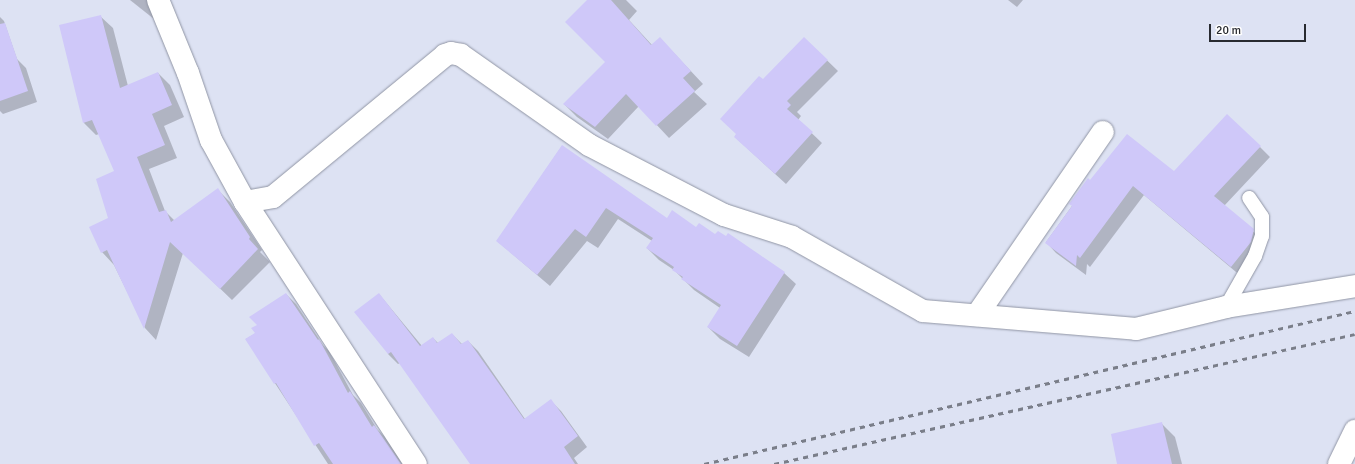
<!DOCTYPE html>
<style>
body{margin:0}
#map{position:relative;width:1355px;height:464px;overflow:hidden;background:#dde2f3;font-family:Signika,sans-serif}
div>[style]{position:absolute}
.shadow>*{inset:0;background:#0003}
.building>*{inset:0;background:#cfc8f9}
.roads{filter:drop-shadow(0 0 1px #9095a4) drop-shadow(0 0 1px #9095a4)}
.lane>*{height:14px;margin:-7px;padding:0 7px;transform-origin:7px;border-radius:7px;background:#fff}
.street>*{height:22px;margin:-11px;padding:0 11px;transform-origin:11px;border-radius:11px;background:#fff}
.rail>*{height:3px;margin-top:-1.5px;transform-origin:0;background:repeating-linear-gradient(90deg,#7a7e89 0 5px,transparent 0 10px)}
span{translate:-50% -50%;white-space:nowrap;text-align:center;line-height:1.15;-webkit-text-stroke:3.5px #fff;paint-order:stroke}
.scale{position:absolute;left:1209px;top:24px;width:97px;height:18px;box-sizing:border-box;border:2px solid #282a30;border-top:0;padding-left:5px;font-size:12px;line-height:14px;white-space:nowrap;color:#282a30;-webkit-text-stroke:3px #fff;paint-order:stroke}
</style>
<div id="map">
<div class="shadow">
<div style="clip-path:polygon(130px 0,150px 0,159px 23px)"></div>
<div style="clip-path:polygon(588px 0,626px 0,637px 11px,629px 20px,652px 45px,672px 51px,703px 84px,694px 92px,707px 104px,669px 138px,639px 106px,608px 139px,577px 117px,564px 104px,606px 62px)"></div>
<div style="clip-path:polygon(1008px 0,1023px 0,1017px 7px)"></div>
<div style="clip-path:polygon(100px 16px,113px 28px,128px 86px,158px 73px,170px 85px,184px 117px,164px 126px,177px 158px,149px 169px,165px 211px,175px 221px,218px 190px,230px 202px,262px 250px,260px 252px,270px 262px,232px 300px,183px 253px,156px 340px,145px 328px,114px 265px,102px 252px,109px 219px,116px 172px,99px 134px,96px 135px,84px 123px)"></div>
<div style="clip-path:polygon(0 17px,4px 21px,17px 59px,26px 68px,37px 102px,3px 114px,0 111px)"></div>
<div style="clip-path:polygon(804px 38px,838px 71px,797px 112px,801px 116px,798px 120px,822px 143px,786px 184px,735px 137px,763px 81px)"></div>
<div style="clip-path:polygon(562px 146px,667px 220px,716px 235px,784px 273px,796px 284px,749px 357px,720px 339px,708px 327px,720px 308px,694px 290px,674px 270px,659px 260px,647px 248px,652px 241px,618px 219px,598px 248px,587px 241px,550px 286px,497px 241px)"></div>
<div style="clip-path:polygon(1260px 147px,1270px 157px,1224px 206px,1264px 241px,1242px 277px,1144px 195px,1090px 267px,1087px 264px,1086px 275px,1056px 253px,1046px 242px,1090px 181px,1174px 173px)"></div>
<div style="clip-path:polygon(286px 294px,296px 304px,323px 345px,329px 351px,353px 395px,361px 403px,377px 429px,385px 437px,403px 464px,328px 464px,246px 339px,256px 333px,258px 325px)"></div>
<div style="clip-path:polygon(379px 294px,422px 346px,433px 338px,438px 343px,452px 334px,462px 344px,468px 341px,478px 351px,525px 419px,551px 401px,561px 411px,587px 447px,574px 458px,578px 464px,471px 464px,400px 363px,398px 364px,388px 354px)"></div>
<div style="clip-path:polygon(1161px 423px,1175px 437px,1182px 464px,1118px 464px)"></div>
</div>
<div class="building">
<div style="clip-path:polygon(587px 0,611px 0,651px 45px,660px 37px,691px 71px,683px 78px,695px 91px,656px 126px,626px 94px,595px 127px,563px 104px,605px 62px,565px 22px)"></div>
<div style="clip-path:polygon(101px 15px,120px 88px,158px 72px,172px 105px,152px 114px,165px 145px,137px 157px,159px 212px,166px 210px,171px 222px,218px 188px,250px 237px,249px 239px,258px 249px,220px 289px,170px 242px,144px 329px,107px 250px,101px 253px,89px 227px,108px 218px,96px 179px,114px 171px,92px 120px,83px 123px,59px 25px)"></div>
<div style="clip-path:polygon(5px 23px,28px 91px,0 101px,0 24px)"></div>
<div style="clip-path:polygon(804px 37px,828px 60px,787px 101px,791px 105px,787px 109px,813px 132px,775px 174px,734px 137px,736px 134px,720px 119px,759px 76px,763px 79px)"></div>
<div style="clip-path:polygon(1227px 114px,1261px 146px,1214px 196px,1254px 229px,1251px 242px,1231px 267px,1133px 186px,1080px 258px,1077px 255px,1076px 266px,1045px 243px,1072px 206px,1069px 204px,1088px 178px,1090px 180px,1127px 134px,1174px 171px)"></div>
<div style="clip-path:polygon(562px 145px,667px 218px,672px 210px,696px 227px,699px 223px,715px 234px,718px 231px,726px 236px,728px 233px,785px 272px,737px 346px,707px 327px,721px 305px,681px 279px,683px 277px,672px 270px,674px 267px,646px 248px,653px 238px,606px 208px,586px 237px,575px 229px,537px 275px,496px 241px)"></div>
<div style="clip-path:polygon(286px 293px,318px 340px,319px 339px,348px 393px,350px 391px,372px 427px,374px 425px,401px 464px,333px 464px,319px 443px,314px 446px,276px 383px,274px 384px,245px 339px,255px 333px,251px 328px,257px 325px,249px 317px)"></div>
<div style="clip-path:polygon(379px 293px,420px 346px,433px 337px,437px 343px,452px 333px,461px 344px,468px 340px,524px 419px,551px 399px,578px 436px,564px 447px,575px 464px,470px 464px,391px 352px,388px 354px,354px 312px)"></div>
<div style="clip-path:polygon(1162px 422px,1172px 464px,1117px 464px,1111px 434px)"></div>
</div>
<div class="roads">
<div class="lane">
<div style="left:1226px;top:307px;width:59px;rotate:-60.4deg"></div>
<div style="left:1255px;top:256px;width:21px;rotate:-71deg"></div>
<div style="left:1262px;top:236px;width:19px;rotate:-90deg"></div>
<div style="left:1262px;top:217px;width:23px;rotate:-124deg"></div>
</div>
<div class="street">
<div style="left:158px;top:0;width:79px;rotate:67.7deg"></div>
<div style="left:188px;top:73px;width:71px;rotate:71.1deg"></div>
<div style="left:211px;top:140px;width:71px;rotate:61.3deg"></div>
<div style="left:245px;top:202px;width:313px;rotate:56.9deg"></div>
<div style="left:245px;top:202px;width:28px;rotate:-10deg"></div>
<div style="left:273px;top:197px;width:223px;rotate:-39.5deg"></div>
<div style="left:445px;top:55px;width:6px;rotate:-18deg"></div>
<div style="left:451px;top:53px;width:10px;rotate:11deg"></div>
<div style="left:461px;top:55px;width:156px;rotate:35.1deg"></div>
<div style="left:589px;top:145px;width:152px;rotate:27.4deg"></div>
<div style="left:724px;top:215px;width:71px;rotate:17.9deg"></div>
<div style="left:792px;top:237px;width:150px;rotate:29.5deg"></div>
<div style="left:923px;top:311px;width:214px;rotate:4.8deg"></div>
<div style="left:1136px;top:329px;width:93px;rotate:-13.7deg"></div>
<div style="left:1226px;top:307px;width:131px;rotate:-9.2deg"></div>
<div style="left:977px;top:315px;width:222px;rotate:-55.5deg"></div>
<div style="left:1339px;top:464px;width:37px;rotate:-64deg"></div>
</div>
</div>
<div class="rail">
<div style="left:704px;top:464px;width:669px;rotate:-13.23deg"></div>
<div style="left:774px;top:464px;width:595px;rotate:-12.61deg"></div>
</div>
<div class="scale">20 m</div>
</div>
